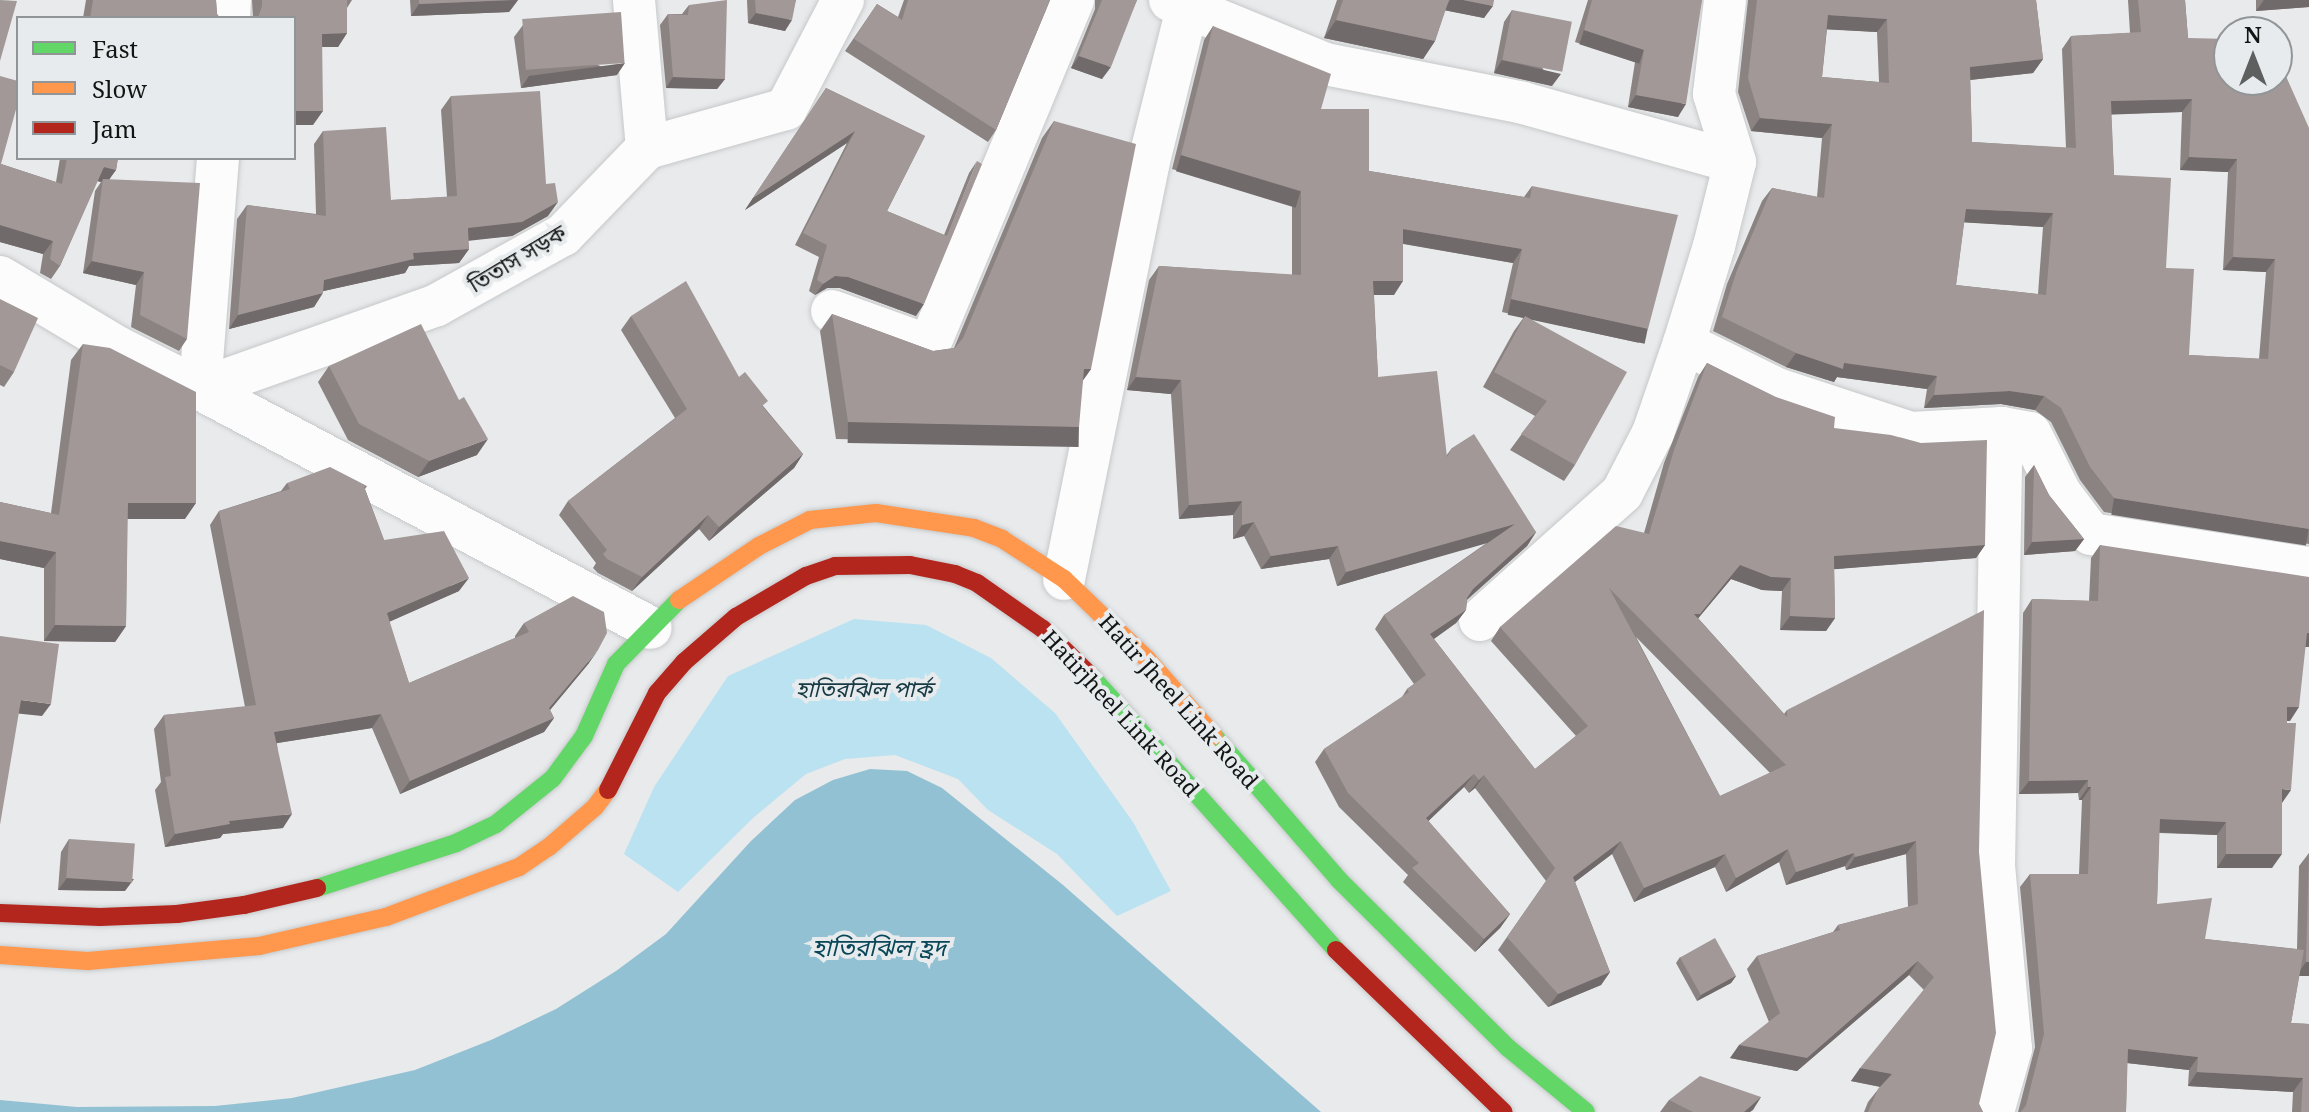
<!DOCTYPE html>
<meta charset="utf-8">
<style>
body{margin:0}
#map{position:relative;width:2309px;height:1112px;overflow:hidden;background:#e8eaec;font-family:"Noto Serif","Noto Sans Bengali",serif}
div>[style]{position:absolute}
.green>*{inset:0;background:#bbe2f0}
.water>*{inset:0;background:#91c1d2}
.roads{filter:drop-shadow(0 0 2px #c6c8c9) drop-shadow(0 0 2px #c6c8c9)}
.street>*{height:42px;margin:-21px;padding:0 21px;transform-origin:21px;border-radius:21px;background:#fcfcfc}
.fast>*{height:18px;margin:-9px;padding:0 9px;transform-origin:9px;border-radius:9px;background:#63d668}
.slow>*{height:18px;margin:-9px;padding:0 9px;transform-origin:9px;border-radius:9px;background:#ff974d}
.jam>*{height:18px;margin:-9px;padding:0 9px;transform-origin:9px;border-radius:9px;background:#b3261e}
.wall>*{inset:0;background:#8a8382}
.shaded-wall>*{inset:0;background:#716a6a;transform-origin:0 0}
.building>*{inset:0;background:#a19897;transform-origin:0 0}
span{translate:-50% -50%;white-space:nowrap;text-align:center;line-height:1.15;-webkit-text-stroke:8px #e7ebed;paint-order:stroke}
.street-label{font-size:22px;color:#131515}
.park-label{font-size:22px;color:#173943;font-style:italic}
.water-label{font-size:24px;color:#094758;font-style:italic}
.legend{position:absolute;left:16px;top:16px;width:280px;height:144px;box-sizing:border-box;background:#e7ebed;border:2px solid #929597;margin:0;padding:10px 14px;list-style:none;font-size:24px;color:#131515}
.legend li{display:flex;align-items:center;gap:16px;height:40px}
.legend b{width:40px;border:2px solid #929597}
.north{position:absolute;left:2213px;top:16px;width:80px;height:80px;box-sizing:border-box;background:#e7ebed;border:2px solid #929597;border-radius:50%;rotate:0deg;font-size:22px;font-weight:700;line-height:32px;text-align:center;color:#131515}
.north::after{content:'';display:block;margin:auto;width:28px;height:36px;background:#5e6060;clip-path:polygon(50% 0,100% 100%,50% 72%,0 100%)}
</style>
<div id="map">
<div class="green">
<div style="clip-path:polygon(854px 619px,926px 625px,991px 658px,1055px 713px,1133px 822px,1171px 891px,1117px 916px,1057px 854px,988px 810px,958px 779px,895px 755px,845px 759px,806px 774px,753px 818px,678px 892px,624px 854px,654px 787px,728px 676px)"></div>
</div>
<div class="water">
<div style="clip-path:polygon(870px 769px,907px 771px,942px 788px,1063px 885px,1321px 1112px,0 1112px,0 1100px,77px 1107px,215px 1106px,292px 1098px,415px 1070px,491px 1040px,556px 1009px,616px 971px,666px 934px,751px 841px,795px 800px,833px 780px)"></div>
</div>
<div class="roads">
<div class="street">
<div style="left:634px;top:0;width:149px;rotate:85deg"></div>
<div style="left:1170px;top:0;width:168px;rotate:22.4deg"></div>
<div style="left:1325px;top:64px;width:202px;rotate:11.1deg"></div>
<div style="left:1523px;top:103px;width:220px;rotate:15.6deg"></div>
<div style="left:1725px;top:0;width:95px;rotate:96.7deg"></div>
<div style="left:1714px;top:94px;width:71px;rotate:72.8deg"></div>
<div style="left:1735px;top:162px;width:87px;rotate:104deg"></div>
<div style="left:1714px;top:246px;width:102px;rotate:107.2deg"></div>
<div style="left:1684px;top:343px;width:104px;rotate:26.3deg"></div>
<div style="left:1777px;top:389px;width:141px;rotate:18.2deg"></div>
<div style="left:1911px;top:433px;width:91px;rotate:-3.1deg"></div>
<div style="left:2002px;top:428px;width:28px;rotate:10deg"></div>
<div style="left:2030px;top:433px;width:67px;rotate:63.4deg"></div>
<div style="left:2060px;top:493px;width:51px;rotate:52.9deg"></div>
<div style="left:2091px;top:534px;width:221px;rotate:8.9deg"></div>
<div style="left:229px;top:18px;width:18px;rotate:-87deg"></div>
<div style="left:218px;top:158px;width:232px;rotate:94.5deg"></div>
<div style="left:200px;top:389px;width:510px;rotate:27.92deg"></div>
<div style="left:0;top:277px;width:136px;rotate:30.9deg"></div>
<div style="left:117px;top:347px;width:93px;rotate:26.8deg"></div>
<div style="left:200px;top:389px;width:251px;rotate:-19.5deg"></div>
<div style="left:437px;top:305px;width:144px;rotate:-29.1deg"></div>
<div style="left:563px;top:235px;width:121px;rotate:-46deg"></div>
<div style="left:647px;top:148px;width:144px;rotate:-15.7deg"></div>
<div style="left:786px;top:109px;width:123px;rotate:-62.4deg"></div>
<div style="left:832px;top:311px;width:103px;rotate:19.8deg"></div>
<div style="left:929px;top:346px;width:375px;rotate:-67.4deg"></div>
<div style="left:1064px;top:579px;width:422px;rotate:-78.5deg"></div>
<div style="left:1148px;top:165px;width:162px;rotate:-76deg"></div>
<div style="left:1480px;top:620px;width:191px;rotate:-41.8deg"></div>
<div style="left:1622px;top:493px;width:68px;rotate:-62.7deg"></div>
<div style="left:1653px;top:433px;width:95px;rotate:-71deg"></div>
<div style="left:1993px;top:1112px;width:66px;rotate:-74.1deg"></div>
<div style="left:2011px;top:1049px;width:184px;rotate:-95.3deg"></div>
<div style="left:1994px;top:866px;width:438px;rotate:-89deg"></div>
</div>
<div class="fast">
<div style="left:1091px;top:676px;width:368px;rotate:48.2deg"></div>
<div style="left:1214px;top:736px;width:191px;rotate:49deg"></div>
<div style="left:1339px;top:880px;width:237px;rotate:44.8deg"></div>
<div style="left:1507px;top:1047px;width:102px;rotate:39.4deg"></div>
<div style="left:317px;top:888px;width:146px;rotate:-17.9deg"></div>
<div style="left:456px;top:843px;width:44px;rotate:-25.4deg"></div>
<div style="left:496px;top:824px;width:73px;rotate:-38.9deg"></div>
<div style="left:553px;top:778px;width:52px;rotate:-53.6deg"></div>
<div style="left:584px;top:736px;width:79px;rotate:-66deg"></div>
<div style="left:616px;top:664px;width:90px;rotate:-45.5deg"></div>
</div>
<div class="slow">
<div style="left:679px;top:600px;width:97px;rotate:-34deg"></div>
<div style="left:759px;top:546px;width:57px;rotate:-27deg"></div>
<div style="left:810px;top:520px;width:66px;rotate:-6.1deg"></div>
<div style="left:876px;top:513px;width:99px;rotate:8.7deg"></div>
<div style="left:974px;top:528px;width:30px;rotate:21deg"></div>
<div style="left:1002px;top:539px;width:74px;rotate:32.8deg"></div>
<div style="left:1064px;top:579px;width:115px;rotate:43.9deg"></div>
<div style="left:1147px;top:659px;width:102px;rotate:49deg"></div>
<div style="left:0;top:955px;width:88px;rotate:3.9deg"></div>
<div style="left:88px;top:961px;width:172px;rotate:-5deg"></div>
<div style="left:259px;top:946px;width:130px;rotate:-12.9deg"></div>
<div style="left:386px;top:917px;width:142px;rotate:-20.6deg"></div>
<div style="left:519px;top:867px;width:36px;rotate:-34deg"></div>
<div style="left:549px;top:847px;width:61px;rotate:-41deg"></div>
<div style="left:595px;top:807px;width:21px;rotate:-53deg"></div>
</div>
<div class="jam">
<div style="left:608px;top:790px;width:109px;rotate:-63.2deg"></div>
<div style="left:657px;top:693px;width:41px;rotate:-48.9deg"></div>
<div style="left:684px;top:662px;width:69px;rotate:-40.9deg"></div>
<div style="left:736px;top:617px;width:81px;rotate:-30.4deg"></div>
<div style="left:806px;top:576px;width:31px;rotate:-19deg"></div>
<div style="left:835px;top:566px;width:75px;rotate:-0.8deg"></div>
<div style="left:910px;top:565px;width:46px;rotate:11.3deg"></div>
<div style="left:955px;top:574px;width:24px;rotate:22deg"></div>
<div style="left:977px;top:583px;width:80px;rotate:34.9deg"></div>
<div style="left:1043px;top:629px;width:67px;rotate:44.4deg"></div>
<div style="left:0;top:913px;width:100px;rotate:2.3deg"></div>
<div style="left:100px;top:917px;width:77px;rotate:-2.2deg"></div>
<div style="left:177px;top:914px;width:68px;rotate:-7.7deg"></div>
<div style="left:244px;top:905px;width:75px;rotate:-13.1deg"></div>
<div style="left:1336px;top:950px;width:233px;rotate:44deg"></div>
</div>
</div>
<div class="wall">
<div style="clip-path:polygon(86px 0,216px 0,217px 14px,220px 18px,83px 18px)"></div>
<div style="clip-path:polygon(252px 0,352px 0,347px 8px,347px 33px,338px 47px,322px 47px,313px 125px,294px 125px,294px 18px,253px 18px)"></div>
<div style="clip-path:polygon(410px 0,518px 0,509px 12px,411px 16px)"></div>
<div style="clip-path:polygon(747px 0,796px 0,785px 31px,748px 23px)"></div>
<div style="clip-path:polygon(904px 0,1050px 0,996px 130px,988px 142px,845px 51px,877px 4px,898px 17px)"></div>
<div style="clip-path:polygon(1095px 0,1137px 0,1102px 79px,1071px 68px,1095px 9px)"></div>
<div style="clip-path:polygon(1337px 0,1494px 0,1484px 18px,1445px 10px,1435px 41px,1423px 59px,1324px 38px)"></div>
<div style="clip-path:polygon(1588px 0,1702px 0,1678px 117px,1628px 107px,1635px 62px,1575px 42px)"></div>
<div style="clip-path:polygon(evenodd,1748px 0,2036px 0,2043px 59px,2033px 73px,1970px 80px,1972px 142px,2066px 148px,2062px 49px,2071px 36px,2130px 33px,2128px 0,2185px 0,2188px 38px,2309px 128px,2309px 544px,2104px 512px,2080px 480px,2051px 422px,2035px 410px,2001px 404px,1924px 408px,1927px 389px,1837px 377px,1834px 382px,1786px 367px,1713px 331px,1727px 284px,1762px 201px,1772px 188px,1817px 197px,1822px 138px,1751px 131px,1738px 92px,1748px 0,1827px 29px,1877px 32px,1879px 82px,1822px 77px,1827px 29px,1748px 0,2182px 112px,2180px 170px,2228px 172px,2223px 270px,2266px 272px,2259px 359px,2189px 355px,2166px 268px,2114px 175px,2111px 114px,2182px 112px,1748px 0,1964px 222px,2043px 227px,2038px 294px,1956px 285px,1964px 222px)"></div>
<div style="clip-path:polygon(2256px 0,2309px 0,2309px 7px,2256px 11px)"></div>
<div style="clip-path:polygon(689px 5px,725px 79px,717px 89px,666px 88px,660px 25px,668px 14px,682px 14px)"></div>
<div style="clip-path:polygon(1512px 10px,1552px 86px,1494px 73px,1504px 22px)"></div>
<div style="clip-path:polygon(523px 25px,617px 75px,521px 88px,514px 37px)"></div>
<div style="clip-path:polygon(evenodd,1213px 26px,1321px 109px,1369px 171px,1524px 197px,1532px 186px,1639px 343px,1531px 319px,1575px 465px,1564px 481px,1510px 450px,1535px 416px,1483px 387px,1514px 331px,1524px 317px,1502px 312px,1513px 263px,1403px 244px,1394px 295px,1374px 295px,1378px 377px,1446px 456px,1452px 448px,1536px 532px,1527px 546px,1467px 600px,1466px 610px,1456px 623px,1434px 639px,1535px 769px,1576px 736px,1491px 641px,1500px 627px,1644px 533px,1664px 463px,1698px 377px,1707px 363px,1834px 428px,1985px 545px,1976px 558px,1834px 569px,1835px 618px,1826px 631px,1780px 630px,1782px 591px,1762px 590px,1731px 579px,1698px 618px,1784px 714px,1787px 710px,1979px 852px,1979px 1104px,1983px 1112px,1864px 1112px,1868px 1102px,1880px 1087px,1851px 1081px,1924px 990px,1909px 975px,1797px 1071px,1730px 1058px,1769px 1022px,1747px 969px,1757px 956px,1833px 932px,1838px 925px,1908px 907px,1906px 854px,1846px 870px,1845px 866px,1786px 885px,1779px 862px,1726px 892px,1715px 867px,1634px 902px,1612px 854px,1575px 882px,1610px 972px,1601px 985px,1548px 1007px,1498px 950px,1546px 881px,1475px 788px,1469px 793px,1464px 787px,1428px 821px,1510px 914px,1500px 928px,1475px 952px,1403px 882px,1408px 875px,1339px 807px,1315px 762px,1324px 749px,1402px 697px,1407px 689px,1414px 684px,1375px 629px,1384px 615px,1488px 542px,1337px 586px,1329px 559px,1261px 569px,1244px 536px,1233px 539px,1233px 515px,1179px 519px,1171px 394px,1127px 390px,1149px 280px,1159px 266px,1292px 275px,1292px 204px,1172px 169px,1204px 40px,1213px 26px,1636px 637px,1770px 773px,1720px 796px,1636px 637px)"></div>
<div style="clip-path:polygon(0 76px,1px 164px,56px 182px,60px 158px,118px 158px,116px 170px,109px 179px,187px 339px,179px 351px,131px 327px,136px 285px,83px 273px,95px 191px,101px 182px,97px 181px,60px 266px,51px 279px,40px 273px,43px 254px,0 242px)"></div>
<div style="clip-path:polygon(826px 88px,925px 136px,887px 211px,944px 235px,969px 173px,977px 161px,916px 316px,840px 288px,827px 288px,815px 295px,809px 291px,819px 257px,795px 245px,847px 143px,745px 210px)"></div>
<div style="clip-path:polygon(451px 96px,548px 216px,512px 236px,468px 240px,469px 249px,459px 263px,409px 266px,405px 273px,323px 291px,314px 307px,229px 329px,237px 219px,247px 205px,316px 214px,314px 144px,323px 131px,391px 200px,447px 197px,441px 110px)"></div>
<div style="clip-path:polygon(1054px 121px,1091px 369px,1083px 380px,1067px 444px,836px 439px,820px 331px,832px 314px,933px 351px,954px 348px,1042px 138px)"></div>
<div style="clip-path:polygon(0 299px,14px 372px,4px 387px,0 385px)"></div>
<div style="clip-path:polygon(631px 316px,739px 377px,803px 454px,794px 468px,709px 541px,699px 529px,632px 591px,598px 573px,593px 568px,596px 563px,559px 515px,568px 501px,675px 418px,621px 330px)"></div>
<div style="clip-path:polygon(83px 344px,185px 519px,127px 519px,126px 626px,115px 642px,44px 641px,44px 568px,0 559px,0 502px,51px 513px,71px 360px)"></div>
<div style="clip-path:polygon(329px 366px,477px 455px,418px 477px,348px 440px,318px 382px)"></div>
<div style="clip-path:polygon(2034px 465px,2049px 495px,2084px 539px,2075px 551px,2024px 555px,2025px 477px)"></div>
<div style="clip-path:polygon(287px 483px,367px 486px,365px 489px,384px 540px,459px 591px,389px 622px,409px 683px,515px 638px,515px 636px,524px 623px,589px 663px,550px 710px,554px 718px,544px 732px,400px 794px,372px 728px,277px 743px,283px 828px,223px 834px,220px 838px,165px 847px,155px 790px,161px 782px,154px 729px,164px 715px,245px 707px,210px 525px,219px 511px,281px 491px)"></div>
<div style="clip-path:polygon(2100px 545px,2309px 647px,2305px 647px,2290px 721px,2287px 721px,2282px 803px,2272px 868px,2217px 868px,2217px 835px,2159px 833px,2157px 904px,2205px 939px,2297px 949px,2299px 866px,2309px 853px,2309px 976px,2299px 976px,2291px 1023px,2309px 1024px,2309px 1112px,2292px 1112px,2293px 1092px,2188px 1086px,2189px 1070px,2127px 1063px,2126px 1112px,2018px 1112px,2035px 1047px,2020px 887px,2030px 874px,2079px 874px,2082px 800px,2079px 800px,2078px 793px,2019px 794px,2023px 613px,2032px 599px,2089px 601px,2091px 558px)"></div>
<div style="clip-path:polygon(69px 839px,125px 891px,58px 890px,61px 852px)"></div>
<div style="clip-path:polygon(1680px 957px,1736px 976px,1731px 983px,1697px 1001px,1676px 963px)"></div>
<div style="clip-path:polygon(1761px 1097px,1750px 1112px,1660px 1112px,1669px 1100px)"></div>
</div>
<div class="shaded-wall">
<div style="clip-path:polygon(518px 0,509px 12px,411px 16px,419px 4px)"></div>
<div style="clip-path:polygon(1450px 0,1463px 0,1493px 6px,1484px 18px,1443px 10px)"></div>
<div style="clip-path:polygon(2264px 0,2309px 0,2309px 7px,2256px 11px)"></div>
<div style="clip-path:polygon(756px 13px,792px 20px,785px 31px,748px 23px)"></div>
<div style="clip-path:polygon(1828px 15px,1887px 19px,1877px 32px,1819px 29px)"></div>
<div style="clip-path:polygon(1336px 20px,1435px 41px,1423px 59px,1324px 38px)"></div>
<div style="left:1584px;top:30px;width:63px;height:15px;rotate:18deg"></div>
<div style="clip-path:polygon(347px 33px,338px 47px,312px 47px,322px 34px)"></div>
<div style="clip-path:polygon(1079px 56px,1111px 67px,1102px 79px,1071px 68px)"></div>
<div style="clip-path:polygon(2043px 59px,2033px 73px,1960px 81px,1970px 67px)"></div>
<div style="clip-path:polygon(1502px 60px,1561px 74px,1552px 86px,1494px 73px)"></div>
<div style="clip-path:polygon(625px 63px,617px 75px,521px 88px,529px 76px)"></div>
<div style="clip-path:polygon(673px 77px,725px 79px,717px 89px,666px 88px)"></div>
<div style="clip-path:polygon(1636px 95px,1686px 104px,1678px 117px,1628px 107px)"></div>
<div style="clip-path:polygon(2192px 99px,2182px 112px,2101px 115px,2111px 101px)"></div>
<div style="clip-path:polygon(294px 111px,323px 111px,313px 125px,294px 125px)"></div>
<div style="clip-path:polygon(1760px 118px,1832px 124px,1822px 138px,1751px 131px)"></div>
<div style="clip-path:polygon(855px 131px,847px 143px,745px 210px,753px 198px)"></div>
<div style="left:1181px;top:155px;width:125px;height:17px;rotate:17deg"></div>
<div style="clip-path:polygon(2189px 157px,2237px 159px,2228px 172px,2180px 170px)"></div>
<div style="clip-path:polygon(104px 167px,116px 170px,106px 184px,103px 179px,101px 182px,94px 180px)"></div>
<div style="clip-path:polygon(558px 202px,548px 216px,512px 236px,458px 242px,468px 228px)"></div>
<div style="clip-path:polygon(1966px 209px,2053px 213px,2043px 227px,1957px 222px)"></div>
<div style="clip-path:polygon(0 225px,53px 241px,43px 254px,0 242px)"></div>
<div style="clip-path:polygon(1403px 229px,1522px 249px,1513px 263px,1394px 242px)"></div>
<div style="clip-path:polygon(469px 249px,459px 263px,409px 266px,405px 273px,315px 293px,324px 280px,413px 253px)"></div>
<div style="clip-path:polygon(2233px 257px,2275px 259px,2266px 272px,2223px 270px)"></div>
<div style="clip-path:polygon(92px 261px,144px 272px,136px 285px,83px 273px)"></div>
<div style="clip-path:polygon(835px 276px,848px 277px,924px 304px,916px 316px,840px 288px,827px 288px,815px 295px,823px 284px)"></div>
<div style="clip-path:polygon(1373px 281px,1403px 281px,1394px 295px,1363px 295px)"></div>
<div style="clip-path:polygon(323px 293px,314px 307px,229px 329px,238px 315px)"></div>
<div style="left:1511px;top:299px;width:140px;height:16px;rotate:12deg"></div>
<div style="clip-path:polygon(1796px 353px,1937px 376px,1927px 389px,1837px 377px,1834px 382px,1786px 367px)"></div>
<div style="clip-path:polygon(1084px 369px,1091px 369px,1079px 386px)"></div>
<div style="clip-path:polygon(1136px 377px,1181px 380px,1171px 394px,1127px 390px)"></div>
<div style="clip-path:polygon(2010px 391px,2044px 396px,2035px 410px,2001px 404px,1924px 408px,1934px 395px)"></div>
<div style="left:848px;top:422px;width:231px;height:21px;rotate:1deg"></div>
<div style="clip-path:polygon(488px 439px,477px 455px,418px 477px,429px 461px)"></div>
<div style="clip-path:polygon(803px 454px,794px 468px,709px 541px,719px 527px)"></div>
<div style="left:2114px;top:498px;width:197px;height:17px;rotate:9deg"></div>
<div style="clip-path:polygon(1242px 501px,1233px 515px,1179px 519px,1189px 505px)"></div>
<div style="clip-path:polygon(128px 503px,196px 503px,185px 519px,116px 519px)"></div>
<div style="clip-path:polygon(708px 515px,699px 529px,632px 591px,642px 577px)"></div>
<div style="clip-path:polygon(1254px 522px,1244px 536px,1233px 539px,1242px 525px)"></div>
<div style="clip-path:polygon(1515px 524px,1505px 538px,1337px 586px,1346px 572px)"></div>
<div style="clip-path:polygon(1536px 532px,1527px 546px,1464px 602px,1473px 589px)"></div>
<div style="clip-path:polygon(2084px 539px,2075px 551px,2024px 555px,2032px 542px)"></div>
<div style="clip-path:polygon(0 541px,56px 552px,44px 568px,0 559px)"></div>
<div style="clip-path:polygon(1985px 545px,1976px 558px,1825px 570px,1834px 556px)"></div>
<div style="clip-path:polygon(1338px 546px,1329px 559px,1261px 569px,1271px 556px)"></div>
<div style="clip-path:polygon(1740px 565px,1791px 578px,1782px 591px,1762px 590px,1731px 579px,1691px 627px,1694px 614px)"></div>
<div style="clip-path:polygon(469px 578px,459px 591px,377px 627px,387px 613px)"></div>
<div style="clip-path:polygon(1466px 610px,1456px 623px,1421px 648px,1430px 634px)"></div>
<div style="clip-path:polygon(1790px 616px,1835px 618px,1826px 631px,1780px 630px)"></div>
<div style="clip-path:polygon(55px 625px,126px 626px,115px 642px,44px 641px)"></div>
<div style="clip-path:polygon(2307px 633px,2309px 633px,2309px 647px,2297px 647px)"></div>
<div style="clip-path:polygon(598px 650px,589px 663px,540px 722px,549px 708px)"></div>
<div style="clip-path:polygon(21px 700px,51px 704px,42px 716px,13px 713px)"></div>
<div style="clip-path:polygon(2287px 707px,2299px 707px,2290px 721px,2277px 720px)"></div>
<div style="clip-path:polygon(381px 714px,372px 728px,265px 745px,274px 732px)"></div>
<div style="clip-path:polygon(554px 718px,544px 732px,400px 794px,410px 781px)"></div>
<div style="clip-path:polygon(1474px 774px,1464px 787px,1417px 832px,1426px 818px)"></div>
<div style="clip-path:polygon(1484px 775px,1475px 788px,1469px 793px,1479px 780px)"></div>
<div style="clip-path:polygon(2088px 780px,2078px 793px,2019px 794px,2029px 781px)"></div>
<div style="clip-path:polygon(2088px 787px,2091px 787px,2082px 800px,2079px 800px)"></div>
<div style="clip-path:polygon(2282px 789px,2291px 790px,2282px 803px)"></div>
<div style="clip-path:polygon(292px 814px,283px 828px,223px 834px,220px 838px,165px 847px,175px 834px,229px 821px)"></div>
<div style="clip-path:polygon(2160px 819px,2226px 822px,2217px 835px,2150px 832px)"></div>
<div style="clip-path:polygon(1621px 841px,1612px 854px,1563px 891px,1573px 877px)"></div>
<div style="clip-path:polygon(1916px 841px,1906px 854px,1846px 870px,1855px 857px)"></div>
<div style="clip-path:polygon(1788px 849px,1779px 862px,1726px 892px,1736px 878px)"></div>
<div style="clip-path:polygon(1854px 853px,1845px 866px,1786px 885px,1796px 872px)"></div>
<div style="clip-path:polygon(1725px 854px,1715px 867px,1634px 902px,1644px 888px)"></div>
<div style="clip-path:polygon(2226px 854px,2282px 854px,2272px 868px,2217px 868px)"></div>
<div style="clip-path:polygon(67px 878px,134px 879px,125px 891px,58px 890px)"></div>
<div style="clip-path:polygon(1510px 914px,1500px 928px,1475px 952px,1484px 939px)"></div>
<div style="clip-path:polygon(1918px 961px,1909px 975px,1797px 1071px,1730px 1058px,1739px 1045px)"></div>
<div style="clip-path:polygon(2306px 962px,2309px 962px,2309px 976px,2296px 976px)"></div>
<div style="clip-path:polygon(1610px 972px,1601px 985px,1548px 1007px,1558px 994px)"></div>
<div style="clip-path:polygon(1736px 976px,1731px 983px,1697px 1001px,1702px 994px)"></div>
<div style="clip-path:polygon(2128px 1049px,2198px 1057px,2189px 1070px,2118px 1062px)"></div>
<div style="clip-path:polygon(1860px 1068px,1892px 1074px,1882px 1087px,1851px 1081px)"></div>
<div style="clip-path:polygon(2197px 1072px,2303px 1078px,2293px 1092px,2188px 1086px)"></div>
<div style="clip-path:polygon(1761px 1097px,1753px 1110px,1750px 1112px,1744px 1112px)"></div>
</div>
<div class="building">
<div style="clip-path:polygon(0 0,17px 1px,0 61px)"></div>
<div style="clip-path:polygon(93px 0,216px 0,217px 14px,220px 18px,90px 18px)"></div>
<div style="clip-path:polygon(262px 0,352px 0,347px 0,347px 33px,322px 34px,323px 111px,294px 111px,294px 18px,258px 18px,262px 6px)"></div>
<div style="clip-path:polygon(419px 0,510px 0,419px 4px)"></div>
<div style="clip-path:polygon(727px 0,725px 79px,673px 77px,668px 14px,688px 15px,689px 5px)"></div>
<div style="clip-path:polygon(755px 0,796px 0,792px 20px,756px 13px)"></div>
<div style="clip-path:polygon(908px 0,1050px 0,996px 130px,854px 39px,877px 4px,902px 20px)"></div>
<div style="clip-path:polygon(1102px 0,1137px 0,1111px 67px,1079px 56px)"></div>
<div style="clip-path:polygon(1343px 0,1449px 0,1435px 41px,1336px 20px)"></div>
<div style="clip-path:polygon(1463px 0,1494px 0,1493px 6px)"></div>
<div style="clip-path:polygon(1592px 0,1702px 0,1686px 104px,1636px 95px,1644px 50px,1584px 30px)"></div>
<div style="clip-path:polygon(evenodd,1757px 0,2036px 0,2043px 59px,1970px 67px,1972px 142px,2076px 148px,2071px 36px,2141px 32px,2138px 0,2185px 0,2188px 38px,2229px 39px,2229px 80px,2277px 80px,2277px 56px,2309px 128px,2309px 529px,2114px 498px,2090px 467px,2061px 408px,2044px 396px,2010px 391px,1934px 395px,1937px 376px,1844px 363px,1843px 369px,1796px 353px,1722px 317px,1737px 270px,1772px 188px,1824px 198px,1832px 124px,1760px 118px,1748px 78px,1757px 0,1828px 15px,1887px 19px,1889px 83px,1822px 77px,1828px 15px,1757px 0,2192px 99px,2189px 157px,2237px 159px,2233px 257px,2275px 259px,2268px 359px,2189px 355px,2194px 269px,2166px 268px,2171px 178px,2114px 175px,2111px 101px,2192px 99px,1757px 0,1966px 209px,2053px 213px,2046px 295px,1956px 285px,1966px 209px)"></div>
<div style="left:1512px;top:10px;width:61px;height:51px;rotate:11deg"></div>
<div style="left:621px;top:12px;width:51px;height:99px;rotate:86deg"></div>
<div style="clip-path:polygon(evenodd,1213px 26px,1331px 74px,1321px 109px,1369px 109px,1369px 171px,1530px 198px,1532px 186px,1678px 215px,1648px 329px,1511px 299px,1522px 249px,1403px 229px,1403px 281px,1373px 281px,1378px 377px,1437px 371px,1447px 457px,1452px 448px,1474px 434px,1536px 532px,1473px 589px,1467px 598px,1466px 610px,1430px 634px,1535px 769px,1588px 726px,1500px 627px,1616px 526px,1649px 534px,1674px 450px,1707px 363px,1776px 397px,1835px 417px,1834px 428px,1891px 435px,1921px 443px,1987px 440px,1985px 545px,1834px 556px,1835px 618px,1790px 616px,1791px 578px,1771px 577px,1740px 565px,1700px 614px,1694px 614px,1787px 717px,1787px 710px,1984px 610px,1979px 852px,1996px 1033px,1979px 1104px,1983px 1112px,1868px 1112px,1878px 1089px,1892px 1074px,1860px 1068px,1934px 977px,1918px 961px,1807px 1058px,1739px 1045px,1780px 1013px,1757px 956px,1840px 930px,1838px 925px,1918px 904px,1916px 841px,1855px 857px,1854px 853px,1796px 872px,1788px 849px,1736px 878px,1725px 854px,1644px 888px,1621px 841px,1573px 877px,1610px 972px,1558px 994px,1507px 937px,1555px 868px,1484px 775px,1479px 780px,1474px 774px,1426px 818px,1510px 914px,1484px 939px,1412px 868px,1419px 863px,1348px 793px,1324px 749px,1409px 692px,1407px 689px,1426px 675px,1384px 615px,1515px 524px,1346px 572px,1338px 546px,1271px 556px,1254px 522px,1242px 525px,1242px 501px,1189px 505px,1181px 380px,1136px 377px,1159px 266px,1301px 275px,1301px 191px,1181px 155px,1213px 26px,1609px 588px,1786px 765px,1720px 796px,1609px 588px)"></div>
<div style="clip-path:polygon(0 76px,18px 81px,18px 102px,1px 164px,62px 184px,67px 158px,118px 158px,116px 170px,104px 167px,60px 266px,50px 259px,53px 241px,0 225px)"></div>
<div style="clip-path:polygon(826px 88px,925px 136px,887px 211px,947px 236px,977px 161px,982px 164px,924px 304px,848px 277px,835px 276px,823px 284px,817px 280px,827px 245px,803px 233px,855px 131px,753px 198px)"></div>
<div style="clip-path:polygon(540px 91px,546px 184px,555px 183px,558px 202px,522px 222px,468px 228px,469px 249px,413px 253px,414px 259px,324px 280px,323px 293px,238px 315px,247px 205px,326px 216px,323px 131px,386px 127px,391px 200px,457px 196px,451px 96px)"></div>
<div style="clip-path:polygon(1054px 121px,1136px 144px,1091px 369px,1084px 369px,1079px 427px,848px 422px,832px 314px,933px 351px,955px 348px,963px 338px)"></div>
<div style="clip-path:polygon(103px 179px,200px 183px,187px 339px,140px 315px,144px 272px,92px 261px)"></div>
<div style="clip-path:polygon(686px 281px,739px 377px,745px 372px,768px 401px,762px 406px,803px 454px,719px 527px,708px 515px,642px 577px,607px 559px,603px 554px,607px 550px,568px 501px,687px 409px,631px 316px)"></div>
<div style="clip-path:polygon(0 299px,38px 318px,14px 372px,0 365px)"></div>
<div style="clip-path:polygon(1525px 316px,1627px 372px,1575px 465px,1521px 434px,1547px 401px,1494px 372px)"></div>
<div style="clip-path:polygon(421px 324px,459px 400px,464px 397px,488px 439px,429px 461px,359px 424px,329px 366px)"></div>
<div style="clip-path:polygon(83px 344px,110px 348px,196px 392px,196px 503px,128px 503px,126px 626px,55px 625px,56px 552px,0 541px,0 502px,59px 515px)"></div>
<div style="clip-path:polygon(2034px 465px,2049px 495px,2084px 539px,2032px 542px)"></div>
<div style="clip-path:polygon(330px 467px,367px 486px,364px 487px,384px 540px,444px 531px,469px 578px,387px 613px,409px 683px,529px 632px,524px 623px,573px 596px,604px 612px,607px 633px,598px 650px,549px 708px,554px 718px,410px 781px,381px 714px,274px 732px,292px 814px,229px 821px,230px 824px,175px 834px,165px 777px,171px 776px,164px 715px,256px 705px,219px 511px,290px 489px,287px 483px)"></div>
<div style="clip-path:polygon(2100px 545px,2309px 577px,2309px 633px,2307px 633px,2299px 707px,2287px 707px,2287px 723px,2296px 723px,2291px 790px,2282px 789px,2282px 854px,2226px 854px,2226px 822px,2160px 819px,2157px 904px,2212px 898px,2205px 939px,2304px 950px,2291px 1023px,2309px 1024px,2309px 1112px,2301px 1112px,2303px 1078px,2197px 1072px,2198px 1057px,2128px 1049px,2126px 1112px,2021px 1112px,2026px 1105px,2044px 1034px,2030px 874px,2088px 874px,2091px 787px,2088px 787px,2088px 780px,2029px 781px,2032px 599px,2098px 601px)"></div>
<div style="clip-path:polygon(0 636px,59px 644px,51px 704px,21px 700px,0 825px)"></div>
<div style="left:69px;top:839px;width:66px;height:39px;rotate:4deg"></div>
<div style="clip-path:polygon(2309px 853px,2309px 962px,2306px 962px)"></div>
<div style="left:1715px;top:938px;width:43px;height:40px;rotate:61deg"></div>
<div style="clip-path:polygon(1700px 1076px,1761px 1097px,1744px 1112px,1693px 1112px,1669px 1100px)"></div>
</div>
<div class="street-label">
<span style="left:517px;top:258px;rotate:-31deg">তিতাস সড়ক</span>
<span style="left:1179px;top:701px;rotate:48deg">Hatir Jheel Link Road</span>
<span style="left:1121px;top:713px;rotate:47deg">Hatirjheel Link Road</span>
</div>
<div class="park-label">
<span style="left:864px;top:689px">হাতিরঝিল পার্ক</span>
</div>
<div class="water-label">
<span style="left:879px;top:947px">হাতিরঝিল হ্রদ</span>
</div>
<ul class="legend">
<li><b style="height:10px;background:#63d668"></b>Fast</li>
<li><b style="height:10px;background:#ff974d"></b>Slow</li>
<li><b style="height:10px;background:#b3261e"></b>Jam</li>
</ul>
<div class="north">N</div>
</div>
